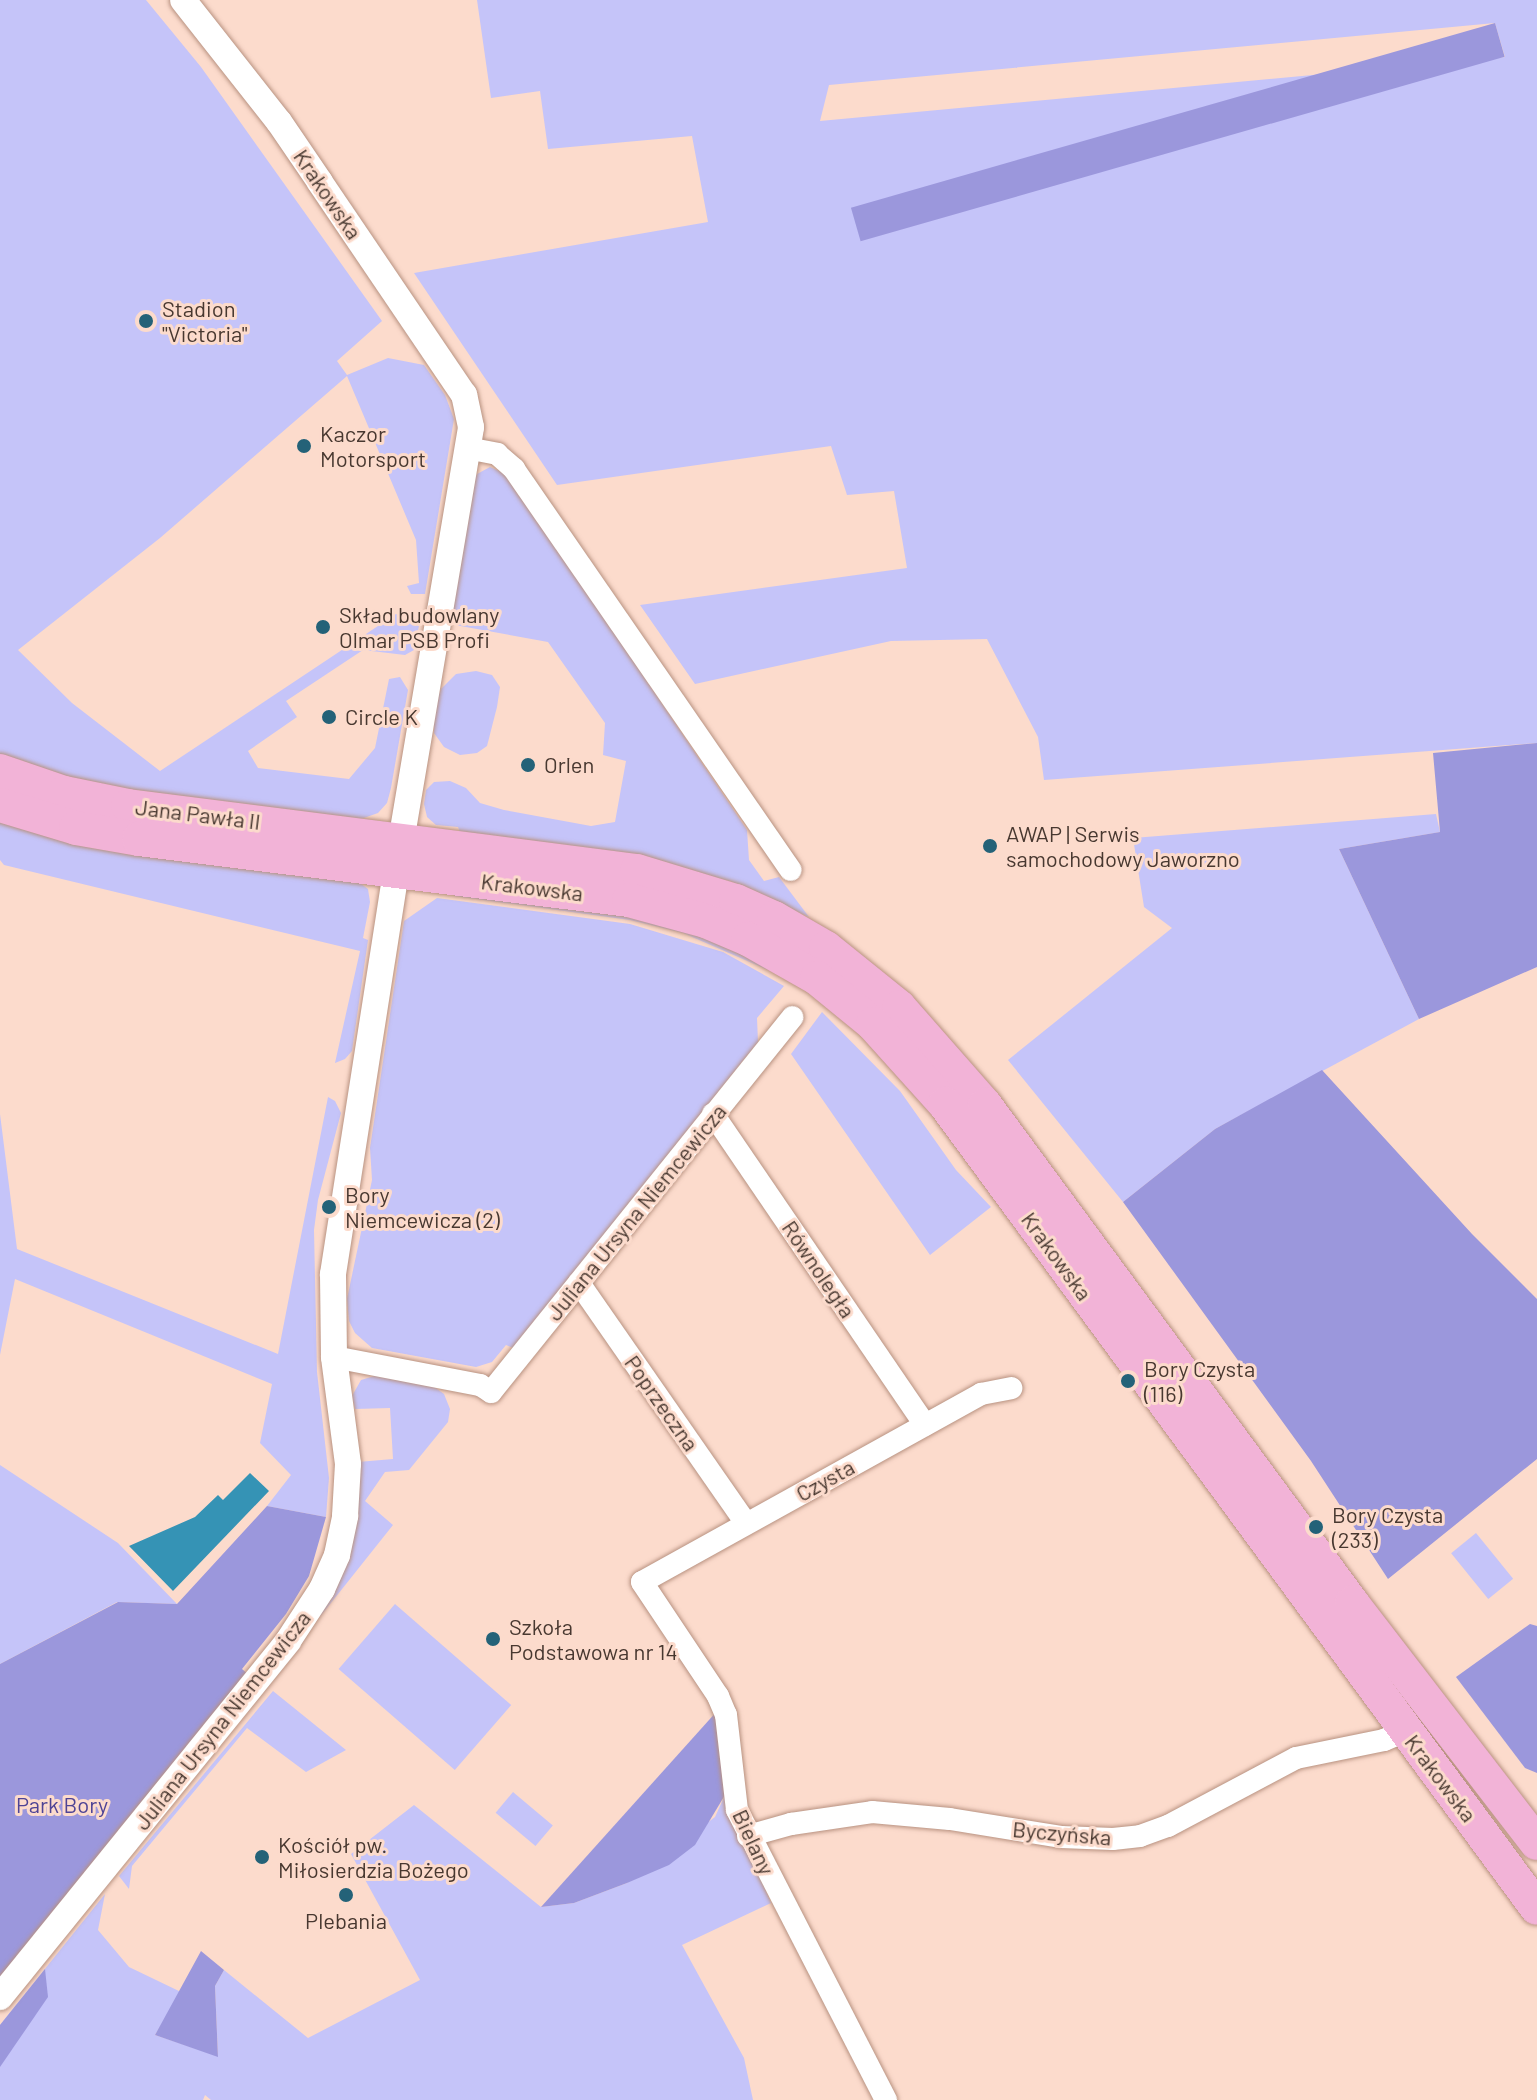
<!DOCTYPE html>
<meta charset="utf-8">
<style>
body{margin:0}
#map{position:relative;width:1537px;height:2100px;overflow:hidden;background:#fcdbcc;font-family:Barlow,sans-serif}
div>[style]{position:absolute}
.green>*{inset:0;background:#c5c4f9;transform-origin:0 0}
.forest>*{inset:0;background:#9b97dc;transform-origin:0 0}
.water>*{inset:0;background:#3593b5}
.roads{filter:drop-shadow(0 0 2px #b89281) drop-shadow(0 0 2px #b89281)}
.minor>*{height:22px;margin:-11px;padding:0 11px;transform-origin:11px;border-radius:11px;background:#fff}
.tertiary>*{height:26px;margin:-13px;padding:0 13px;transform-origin:13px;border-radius:13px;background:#fff}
.primary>*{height:34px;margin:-17px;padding:0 17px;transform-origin:17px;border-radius:17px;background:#f2b3d7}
.dots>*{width:22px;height:22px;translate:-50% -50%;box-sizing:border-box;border:4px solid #fcdbcc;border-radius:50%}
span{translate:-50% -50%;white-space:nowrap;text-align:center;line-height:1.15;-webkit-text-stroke:6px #fcdbcc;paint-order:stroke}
.street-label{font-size:22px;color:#483830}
.poi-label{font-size:22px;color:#483830}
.left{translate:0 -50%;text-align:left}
.park-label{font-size:22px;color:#4e4395}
</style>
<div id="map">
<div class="green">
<div style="clip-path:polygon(0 0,146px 0,201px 67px,382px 321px,337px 361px,347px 375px,388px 358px,424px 365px,445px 395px,454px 419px,425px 594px,411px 594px,407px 586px,419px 583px,416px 540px,347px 376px,160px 538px,18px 650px,72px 703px,160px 771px,396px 614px,420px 621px,414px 650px,405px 655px,363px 650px,286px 701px,297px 717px,248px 751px,258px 768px,349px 779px,375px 748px,389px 679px,400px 677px,408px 690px,391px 788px,387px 803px,378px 813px,361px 819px,80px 783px,0 756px)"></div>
<div style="clip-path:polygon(evenodd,477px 0,1537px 0,1537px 743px,1044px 780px,1038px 737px,987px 639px,891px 641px,695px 684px,640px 605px,907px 568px,894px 491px,847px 495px,831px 446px,557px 485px,414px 273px,708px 222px,692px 136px,548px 149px,540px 91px,491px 98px,477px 0,1495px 23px,1505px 57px,820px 121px,829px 85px,1495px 23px)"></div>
<div style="clip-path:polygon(490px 467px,508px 475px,747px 830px,749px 860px,764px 881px,779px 877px,809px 917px,730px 881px,461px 835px,458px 827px,436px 825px,427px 817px,424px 804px,426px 790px,434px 782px,450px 781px,466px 788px,480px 803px,504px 810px,591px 826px,615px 822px,626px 761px,603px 755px,605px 723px,548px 642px,455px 625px,451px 611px,472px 486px,477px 474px)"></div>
<div style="clip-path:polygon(476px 671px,492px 675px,500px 687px,497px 707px,487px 746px,477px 753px,460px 755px,444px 747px,434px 733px,434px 707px,441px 689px,456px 674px)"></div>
<div style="clip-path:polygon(1436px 814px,1440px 832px,1339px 849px,1419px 1019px,1215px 1129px,1123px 1202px,1008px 1060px,1172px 928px,1144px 907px,1133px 838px)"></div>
<div style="clip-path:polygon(0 820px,356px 880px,368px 889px,370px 902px,363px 938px,368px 940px,352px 1051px,345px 1059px,335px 1063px,360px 951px,4px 865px,0 860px)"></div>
<div style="clip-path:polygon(455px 889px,685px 926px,772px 964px,768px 970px,683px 933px,630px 920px,454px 896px)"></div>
<div style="clip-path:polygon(437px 898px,630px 924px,723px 952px,784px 986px,757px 1018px,758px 1042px,513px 1348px,506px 1345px,492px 1362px,476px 1367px,372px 1348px,355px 1333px,349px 1321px,347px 1299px,372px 1180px,370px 1148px,404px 921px)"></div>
<div style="clip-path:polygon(822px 1012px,900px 1091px,956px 1170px,991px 1207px,930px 1255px,791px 1054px)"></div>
<div style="clip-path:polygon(328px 1097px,335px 1101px,341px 1113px,318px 1200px,314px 1230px,317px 1372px,329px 1478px,326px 1517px,267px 1506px,291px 1475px,260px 1443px,272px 1384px,15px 1279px,0 1355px,0 1114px,17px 1249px,278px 1354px)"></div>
<div style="clip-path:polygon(381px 1374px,433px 1386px,444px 1394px,450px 1409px,448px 1422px,409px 1470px,385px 1472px,365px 1501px,393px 1525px,319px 1618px,337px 1587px,358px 1517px,358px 1462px,393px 1459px,390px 1408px,355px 1409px,352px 1396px,361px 1380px)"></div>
<div style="clip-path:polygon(0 1465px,118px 1543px,177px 1604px,117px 1602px,0 1664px)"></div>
<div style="left:1476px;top:1533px;width:59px;height:32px;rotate:51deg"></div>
<div style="left:395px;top:1604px;width:154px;height:86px;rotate:41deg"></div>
<div style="clip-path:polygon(273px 1691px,346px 1750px,306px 1772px,247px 1728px,132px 1866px,129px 1889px,119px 1876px)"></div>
<div style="left:513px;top:1792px;width:52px;height:27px;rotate:40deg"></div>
<div style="clip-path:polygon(725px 1795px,771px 1903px,682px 1945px,744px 2058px,753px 2100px,211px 2100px,205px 2095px,203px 2100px,0 2100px,0 2025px,105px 1894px,98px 1930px,129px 1967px,181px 1992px,155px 2035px,218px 2056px,215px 1986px,224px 1970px,308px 2038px,420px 1980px,351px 1854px,414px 1805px,541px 1907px,574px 1903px,627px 1883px,715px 1817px)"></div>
</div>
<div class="forest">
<div style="left:1495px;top:23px;width:35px;height:670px;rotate:74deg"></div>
<div style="clip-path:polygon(1537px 743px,1537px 967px,1419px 1019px,1339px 849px,1440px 832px,1433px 753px)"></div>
<div style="clip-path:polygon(1322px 1070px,1472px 1234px,1537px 1299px,1537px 1459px,1388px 1579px,1311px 1461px,1123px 1202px,1215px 1129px)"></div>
<div style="clip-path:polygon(267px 1506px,326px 1517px,309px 1576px,286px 1614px,242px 1669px,249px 1675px,0 1981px,0 1664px,118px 1602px,177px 1604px)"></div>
<div style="clip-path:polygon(1530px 1624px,1537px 1626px,1537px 1773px,1525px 1768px,1456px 1677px)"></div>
<div style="clip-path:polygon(718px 1710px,725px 1795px,695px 1845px,669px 1865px,627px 1883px,574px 1903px,541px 1907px)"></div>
<div style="clip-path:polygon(201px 1951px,224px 1970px,215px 1986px,218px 2057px,155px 2035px)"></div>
<div style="clip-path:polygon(45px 1969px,48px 1997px,0 2067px,0 2025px)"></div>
</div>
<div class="water">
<div style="clip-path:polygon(250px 1473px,269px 1491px,173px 1591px,129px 1546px,195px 1517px,218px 1495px,223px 1500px)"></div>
</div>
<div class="roads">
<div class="minor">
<div style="left:467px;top:448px;width:31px;rotate:11deg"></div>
<div style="left:497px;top:454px;width:23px;rotate:41deg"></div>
<div style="left:514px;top:469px;width:487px;rotate:55.4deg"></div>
<div style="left:713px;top:1114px;width:376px;rotate:55.7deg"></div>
<div style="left:579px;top:1283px;width:292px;rotate:55.2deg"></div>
<div style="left:334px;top:1357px;width:149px;rotate:10.9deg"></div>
<div style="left:480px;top:1385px;width:13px;rotate:32deg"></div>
<div style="left:491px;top:1392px;width:481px;rotate:-51.2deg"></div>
<div style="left:748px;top:1836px;width:45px;rotate:-15.6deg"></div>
<div style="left:791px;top:1824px;width:82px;rotate:-8.4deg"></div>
<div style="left:872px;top:1812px;width:78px;rotate:5.1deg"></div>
<div style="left:950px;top:1819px;width:112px;rotate:9.2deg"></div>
<div style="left:1061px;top:1837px;width:52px;rotate:2.2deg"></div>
<div style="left:1113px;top:1839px;width:27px;rotate:-6deg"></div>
<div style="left:1140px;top:1836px;width:30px;rotate:-20deg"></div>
<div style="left:1168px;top:1826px;width:145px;rotate:-28deg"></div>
<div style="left:1296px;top:1758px;width:90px;rotate:-11.6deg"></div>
<div style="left:1384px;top:1740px;width:23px;rotate:-23deg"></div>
<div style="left:886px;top:2100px;width:326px;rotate:-117.2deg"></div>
<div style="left:737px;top:1810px;width:96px;rotate:-96.6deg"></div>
<div style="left:726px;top:1715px;width:21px;rotate:-113deg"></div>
<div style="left:718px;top:1696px;width:137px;rotate:-123.7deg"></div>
<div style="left:642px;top:1582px;width:388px;rotate:-29deg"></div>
<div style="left:981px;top:1394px;width:31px;rotate:-11deg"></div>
</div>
<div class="tertiary">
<div style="left:0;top:1997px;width:458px;rotate:-51deg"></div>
<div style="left:288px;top:1641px;width:62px;rotate:-56.8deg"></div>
<div style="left:322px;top:1589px;width:37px;rotate:-66deg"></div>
<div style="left:337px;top:1555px;width:40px;rotate:-78deg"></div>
<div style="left:345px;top:1516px;width:52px;rotate:-86.7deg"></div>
<div style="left:348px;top:1464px;width:108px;rotate:-97.5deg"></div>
<div style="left:334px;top:1357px;width:83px;rotate:-90.7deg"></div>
<div style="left:333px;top:1274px;width:408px;rotate:-81.1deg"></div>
<div style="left:396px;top:871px;width:450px;rotate:-80.4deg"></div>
<div style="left:471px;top:427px;width:33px;rotate:-102deg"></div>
<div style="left:464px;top:395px;width:257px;rotate:-124.1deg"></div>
<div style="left:320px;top:182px;width:73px;rotate:-124.3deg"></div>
<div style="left:279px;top:122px;width:155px;rotate:-128.2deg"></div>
</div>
<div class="primary">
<div style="left:0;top:771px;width:68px;rotate:19deg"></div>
<div style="left:64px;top:793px;width:65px;rotate:11.5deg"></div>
<div style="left:128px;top:806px;width:513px;rotate:7.28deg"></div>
<div style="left:637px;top:871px;width:103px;rotate:16.9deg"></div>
<div style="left:736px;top:901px;width:42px;rotate:24.1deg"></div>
<div style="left:774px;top:918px;width:60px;rotate:30deg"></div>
<div style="left:826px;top:948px;width:94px;rotate:38.9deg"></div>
<div style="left:899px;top:1007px;width:130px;rotate:48.7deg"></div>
<div style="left:985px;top:1105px;width:619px;rotate:53.61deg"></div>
<div style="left:1352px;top:1603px;width:303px;rotate:52.4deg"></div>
<div style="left:0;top:805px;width:79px;rotate:16.8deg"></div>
<div style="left:76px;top:828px;width:64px;rotate:9.9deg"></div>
<div style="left:139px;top:839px;width:494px;rotate:7.1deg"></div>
<div style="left:629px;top:900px;width:80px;rotate:15.3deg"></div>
<div style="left:706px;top:921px;width:46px;rotate:23.2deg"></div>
<div style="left:748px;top:939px;width:79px;rotate:29.5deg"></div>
<div style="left:817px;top:978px;width:72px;rotate:39.4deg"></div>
<div style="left:873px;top:1024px;width:108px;rotate:48deg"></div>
<div style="left:945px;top:1104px;width:998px;rotate:53.64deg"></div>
</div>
</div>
<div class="dots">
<div style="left:146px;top:321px;background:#246278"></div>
<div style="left:304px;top:446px;background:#246278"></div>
<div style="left:323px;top:627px;background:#246278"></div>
<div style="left:329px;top:717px;background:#246278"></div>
<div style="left:528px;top:765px;background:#246278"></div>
<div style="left:990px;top:846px;background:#246278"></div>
<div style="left:329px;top:1207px;background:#246278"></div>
<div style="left:1128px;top:1381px;background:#246278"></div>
<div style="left:1316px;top:1527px;background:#246278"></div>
<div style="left:493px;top:1639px;background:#246278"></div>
<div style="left:262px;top:1857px;background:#246278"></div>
<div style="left:346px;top:1895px;background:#246278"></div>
</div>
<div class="street-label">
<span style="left:328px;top:194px;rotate:56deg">Krakowska</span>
<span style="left:198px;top:814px;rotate:7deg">Jana Pawła II</span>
<span style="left:532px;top:887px;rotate:7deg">Krakowska</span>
<span style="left:636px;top:1212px;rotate:-51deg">Juliana Ursyna Niemcewicza</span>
<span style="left:1057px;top:1256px;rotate:54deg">Krakowska</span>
<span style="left:819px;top:1269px;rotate:56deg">Równoległa</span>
<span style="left:662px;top:1403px;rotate:55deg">Poprzeczna</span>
<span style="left:825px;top:1480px;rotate:-29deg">Czysta</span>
<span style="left:222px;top:1720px;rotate:-52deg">Juliana Ursyna Niemcewicza</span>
<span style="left:1441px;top:1778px;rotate:53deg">Krakowska</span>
<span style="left:1062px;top:1833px;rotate:5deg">Byczyńska</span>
<span style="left:754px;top:1842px;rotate:65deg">Bielany</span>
</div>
<div class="poi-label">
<span class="left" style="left:162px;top:321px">Stadion<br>"Victoria"</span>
<span class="left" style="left:320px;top:446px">Kaczor<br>Motorsport</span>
<span class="left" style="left:339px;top:627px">Skład budowlany<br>Olmar PSB Profi</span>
<span class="left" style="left:345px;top:717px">Circle K</span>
<span class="left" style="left:544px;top:765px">Orlen</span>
<span class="left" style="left:1006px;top:846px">AWAP | Serwis<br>samochodowy Jaworzno</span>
<span class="left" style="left:345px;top:1207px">Bory<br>Niemcewicza (2)</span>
<span class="left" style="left:1144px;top:1381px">Bory Czysta<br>(116)</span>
<span class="left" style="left:1332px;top:1527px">Bory Czysta<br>(233)</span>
<span class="left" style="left:509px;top:1639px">Szkoła<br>Podstawowa nr 14</span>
<span class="left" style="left:278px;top:1857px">Kościół pw.<br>Miłosierdzia Bożego</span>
<span style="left:346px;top:1921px">Plebania</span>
</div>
<div class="park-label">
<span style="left:62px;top:1805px">Park Bory</span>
</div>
</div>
